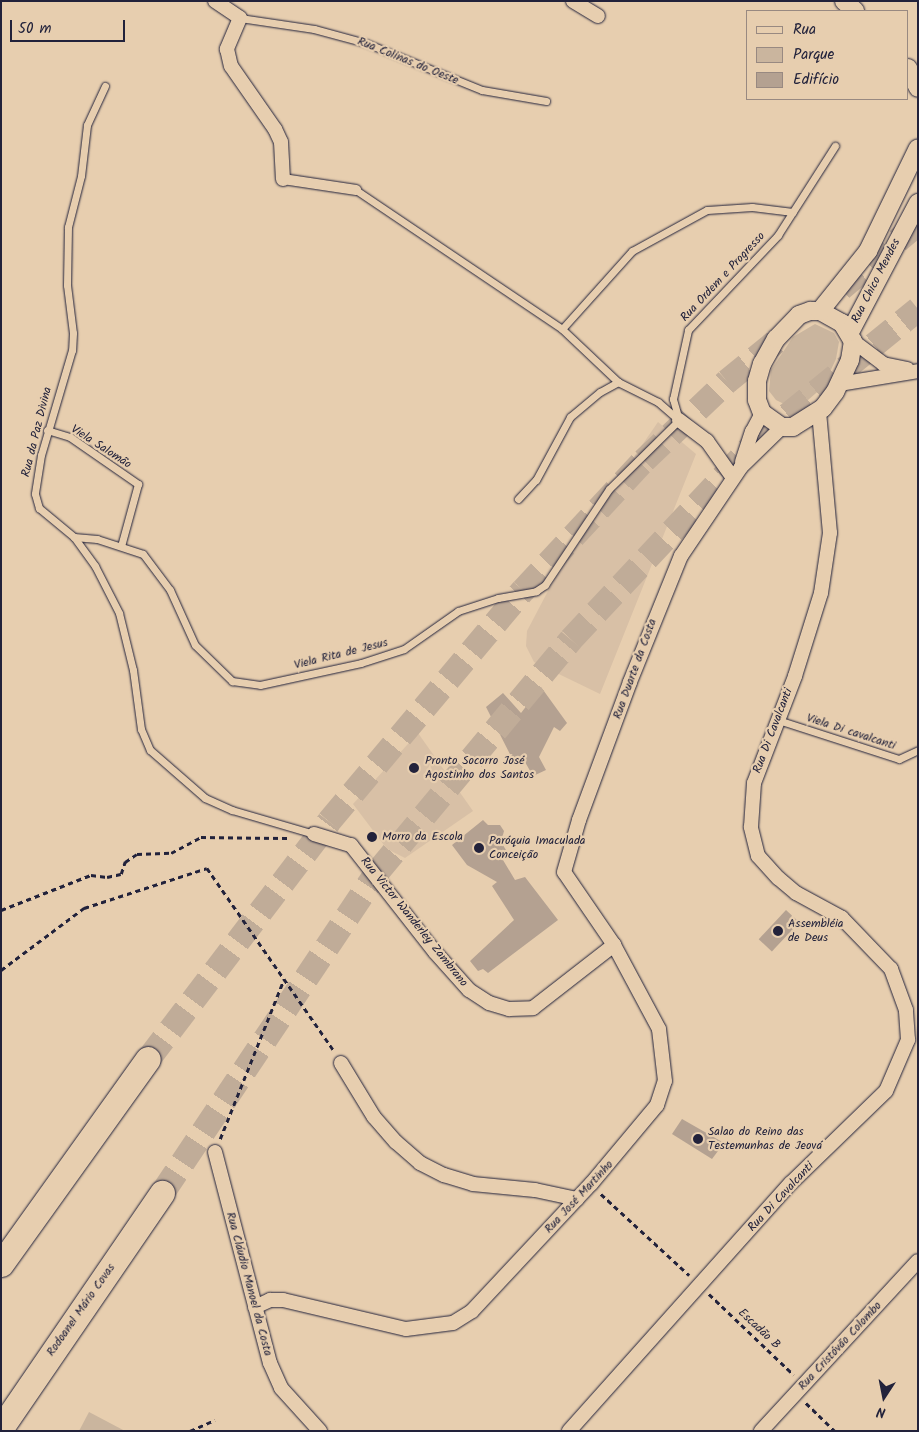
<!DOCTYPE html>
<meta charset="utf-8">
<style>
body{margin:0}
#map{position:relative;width:919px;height:1432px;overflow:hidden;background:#e7ceaf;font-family:Kalam,sans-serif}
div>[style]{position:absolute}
.built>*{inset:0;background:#d8c0a6}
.green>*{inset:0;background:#cab59e}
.building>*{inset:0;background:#b4a191;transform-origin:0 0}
.motorway-tunnel>*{height:25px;margin-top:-12.5px;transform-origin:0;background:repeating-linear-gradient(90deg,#c0ac98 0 25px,transparent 0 37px)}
.path>*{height:2.5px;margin-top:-1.25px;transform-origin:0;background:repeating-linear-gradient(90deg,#22223b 0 5px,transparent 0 9px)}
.roads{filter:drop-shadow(0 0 1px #22223b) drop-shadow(0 0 1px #22223b)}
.service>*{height:7px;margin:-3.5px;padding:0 3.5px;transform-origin:3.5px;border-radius:3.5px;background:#e7ceaf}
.pedestrian>*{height:10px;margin:-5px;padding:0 5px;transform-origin:5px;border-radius:5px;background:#e7ceaf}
.minor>*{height:14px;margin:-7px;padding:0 7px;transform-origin:7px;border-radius:7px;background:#e7ceaf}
.tertiary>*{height:18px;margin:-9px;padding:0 9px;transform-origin:9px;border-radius:9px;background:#e7ceaf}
.motorway>*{height:25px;margin:-12.5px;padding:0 12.5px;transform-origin:12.5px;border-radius:12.5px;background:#e7ceaf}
.dots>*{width:14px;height:14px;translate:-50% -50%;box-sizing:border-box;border:2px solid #e7ceaf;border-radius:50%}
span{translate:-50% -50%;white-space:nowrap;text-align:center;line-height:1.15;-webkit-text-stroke:4.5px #e7ceaf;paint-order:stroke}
.street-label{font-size:12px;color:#22223b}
.poi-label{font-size:12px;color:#22223b}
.left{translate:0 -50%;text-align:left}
.frame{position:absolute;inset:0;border:2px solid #22223b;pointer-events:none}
.legend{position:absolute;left:746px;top:10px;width:162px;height:90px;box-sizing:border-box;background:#e7ceaf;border:1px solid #988981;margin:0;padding:6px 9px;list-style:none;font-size:15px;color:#22223b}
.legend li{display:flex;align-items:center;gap:10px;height:25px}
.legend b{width:25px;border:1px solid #988981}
.north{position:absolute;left:859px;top:1372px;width:50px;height:50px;-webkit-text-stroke:4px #e7ceaf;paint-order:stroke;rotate:191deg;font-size:14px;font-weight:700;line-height:20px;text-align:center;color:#22223b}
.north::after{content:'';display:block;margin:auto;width:18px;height:22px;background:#22223b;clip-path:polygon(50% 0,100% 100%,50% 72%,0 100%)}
.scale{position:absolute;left:10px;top:20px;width:115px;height:22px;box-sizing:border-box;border:2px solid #22223b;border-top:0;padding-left:6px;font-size:15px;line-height:18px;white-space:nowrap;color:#22223b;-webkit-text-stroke:4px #e7ceaf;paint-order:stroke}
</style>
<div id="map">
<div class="built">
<div style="clip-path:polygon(658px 422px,696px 454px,600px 694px,534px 662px,526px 646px,527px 631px,569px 551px)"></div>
<div style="clip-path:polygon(418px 733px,473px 811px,405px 858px,387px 849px,353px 804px)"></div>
</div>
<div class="green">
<div style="clip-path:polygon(815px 324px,834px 333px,839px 342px,836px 359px,823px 387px,808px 400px,788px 406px,776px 400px,769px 391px,771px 370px,793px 337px)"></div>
<div style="clip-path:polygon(89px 1412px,125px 1431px,79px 1431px)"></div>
</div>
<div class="building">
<div style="clip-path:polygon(541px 687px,567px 723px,560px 731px,554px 727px,539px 757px,546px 770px,533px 776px,525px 762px,515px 764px,486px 707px,503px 693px,521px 713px)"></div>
<div style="clip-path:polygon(483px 820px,488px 825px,500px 825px,504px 831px,501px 842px,506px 850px,500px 855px,515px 880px,525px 877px,558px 920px,488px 973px,483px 969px,478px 971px,470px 961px,514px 920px,492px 886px,497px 882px,467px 865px,452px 845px)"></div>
<div style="left:786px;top:910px;width:18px;height:40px;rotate:43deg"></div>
<div style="clip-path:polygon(682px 1119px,724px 1143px,712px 1159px,672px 1134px)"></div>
</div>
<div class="motorway-tunnel">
<div style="left:841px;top:288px;width:101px;rotate:-40.2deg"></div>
<div style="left:148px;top:1059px;width:299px;rotate:-52.7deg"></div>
<div style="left:329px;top:821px;width:302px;rotate:-50deg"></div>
<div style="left:523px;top:590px;width:178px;rotate:-47.1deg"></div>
<div style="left:644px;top:460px;width:115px;rotate:-43.6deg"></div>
<div style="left:727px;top:381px;width:70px;rotate:-39.2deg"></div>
<div style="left:162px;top:1193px;width:386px;rotate:-56.2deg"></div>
<div style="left:377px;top:872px;width:303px;rotate:-50.2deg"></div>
<div style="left:571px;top:639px;width:275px;rotate:-46.9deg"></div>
<div style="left:759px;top:438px;width:205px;rotate:-39.1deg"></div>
</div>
<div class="path">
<div style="left:1px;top:910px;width:97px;rotate:-21.3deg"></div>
<div style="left:91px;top:875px;width:16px;rotate:7deg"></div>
<div style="left:107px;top:877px;width:14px;rotate:-12deg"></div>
<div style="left:121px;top:874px;width:13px;rotate:-72deg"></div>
<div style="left:125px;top:862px;width:14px;rotate:-34deg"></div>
<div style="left:137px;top:854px;width:34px;rotate:-2deg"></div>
<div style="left:171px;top:853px;width:34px;rotate:-28deg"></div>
<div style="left:201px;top:837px;width:87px;rotate:0.7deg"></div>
<div style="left:1px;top:970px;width:104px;rotate:-36.8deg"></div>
<div style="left:84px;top:908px;width:129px;rotate:-18deg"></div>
<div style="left:207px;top:868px;width:223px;rotate:55.2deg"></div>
<div style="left:220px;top:1139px;width:172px;rotate:-68.2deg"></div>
<div style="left:601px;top:1194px;width:120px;rotate:42.6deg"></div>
<div style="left:709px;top:1294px;width:117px;rotate:43.6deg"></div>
<div style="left:806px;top:1403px;width:40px;rotate:44deg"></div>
<div style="left:190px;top:1431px;width:27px;rotate:-24deg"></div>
</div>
<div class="roads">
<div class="service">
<div style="left:240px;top:18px;width:75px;rotate:8.5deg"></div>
<div style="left:314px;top:29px;width:54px;rotate:15.1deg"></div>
<div style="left:366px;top:43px;width:125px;rotate:22.1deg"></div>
<div style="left:482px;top:90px;width:65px;rotate:9.8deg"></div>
<div style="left:105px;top:86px;width:43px;rotate:114.8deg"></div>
<div style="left:87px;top:125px;width:51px;rotate:96.7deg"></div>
<div style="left:81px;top:176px;width:53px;rotate:104.3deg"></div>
<div style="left:68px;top:227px;width:58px;rotate:91deg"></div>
<div style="left:67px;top:285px;width:48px;rotate:82.9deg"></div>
<div style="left:73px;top:333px;width:17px;rotate:93deg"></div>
<div style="left:72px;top:350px;width:109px;rotate:106.4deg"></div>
<div style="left:41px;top:455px;width:39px;rotate:99deg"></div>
<div style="left:35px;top:494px;width:15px;rotate:74deg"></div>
<div style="left:39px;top:508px;width:45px;rotate:39.6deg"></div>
<div style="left:74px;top:537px;width:36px;rotate:54deg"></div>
<div style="left:95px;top:566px;width:53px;rotate:62.9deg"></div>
<div style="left:119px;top:613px;width:59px;rotate:76.2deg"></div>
<div style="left:133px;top:670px;width:60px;rotate:82.3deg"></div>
<div style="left:141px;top:729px;width:23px;rotate:67deg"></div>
<div style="left:150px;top:750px;width:73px;rotate:41.1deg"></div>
<div style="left:205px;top:798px;width:30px;rotate:24deg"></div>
<div style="left:232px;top:810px;width:85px;rotate:16.3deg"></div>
<div style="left:356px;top:190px;width:249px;rotate:34deg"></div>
<div style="left:562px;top:329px;width:77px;rotate:43.4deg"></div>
<div style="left:618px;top:382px;width:45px;rotate:26.6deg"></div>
<div style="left:658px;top:402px;width:28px;rotate:41deg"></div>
<div style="left:562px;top:329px;width:105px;rotate:-48.1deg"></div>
<div style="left:632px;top:251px;width:85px;rotate:-28.7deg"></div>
<div style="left:707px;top:210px;width:45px;rotate:-3.8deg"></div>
<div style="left:752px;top:207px;width:41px;rotate:7deg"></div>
<div style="left:679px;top:420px;width:22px;rotate:-106deg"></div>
<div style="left:673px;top:399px;width:71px;rotate:-77.7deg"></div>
<div style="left:688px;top:330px;width:131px;rotate:-46.5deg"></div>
<div style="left:778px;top:235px;width:106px;rotate:-57.4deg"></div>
<div style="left:47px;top:430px;width:24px;rotate:17deg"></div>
<div style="left:70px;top:437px;width:83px;rotate:34.7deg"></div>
<div style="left:138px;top:484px;width:64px;rotate:105.3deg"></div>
<div style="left:518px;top:499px;width:26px;rotate:-47deg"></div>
<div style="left:536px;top:480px;width:72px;rotate:-61.6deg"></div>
<div style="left:570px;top:417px;width:39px;rotate:-40deg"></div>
<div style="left:600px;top:392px;width:21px;rotate:-29deg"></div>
<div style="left:74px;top:537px;width:23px;rotate:5deg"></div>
<div style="left:97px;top:539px;width:48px;rotate:18.1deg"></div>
<div style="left:143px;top:554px;width:45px;rotate:53.1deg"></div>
<div style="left:170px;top:590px;width:60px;rotate:65.6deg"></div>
<div style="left:195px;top:645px;width:52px;rotate:44.2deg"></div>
<div style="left:232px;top:681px;width:28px;rotate:8deg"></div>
<div style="left:260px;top:685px;width:103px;rotate:-12.3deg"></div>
<div style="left:361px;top:663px;width:45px;rotate:-18deg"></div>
<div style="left:404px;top:649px;width:66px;rotate:-35.1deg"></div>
<div style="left:458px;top:611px;width:42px;rotate:-18deg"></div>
<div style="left:498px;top:598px;width:39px;rotate:-10deg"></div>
<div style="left:536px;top:591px;width:11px;rotate:-34deg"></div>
<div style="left:545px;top:585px;width:115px;rotate:-56.3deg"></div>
<div style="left:609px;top:489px;width:98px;rotate:-44.6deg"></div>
<div style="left:778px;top:720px;width:127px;rotate:17.9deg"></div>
<div style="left:899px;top:759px;width:21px;rotate:-25deg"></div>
</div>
<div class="pedestrian">
<div style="left:283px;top:179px;width:74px;rotate:8.6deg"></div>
</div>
<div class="minor">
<div style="left:215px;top:1px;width:30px;rotate:34deg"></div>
<div style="left:240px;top:18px;width:34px;rotate:113deg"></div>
<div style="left:227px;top:49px;width:17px;rotate:77deg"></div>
<div style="left:231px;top:66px;width:77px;rotate:55.1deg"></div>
<div style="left:275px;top:129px;width:14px;rotate:65deg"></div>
<div style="left:281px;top:142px;width:37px;rotate:87deg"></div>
<div style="left:573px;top:1px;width:29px;rotate:31deg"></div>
<div style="left:853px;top:341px;width:38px;rotate:37deg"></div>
<div style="left:883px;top:364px;width:25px;rotate:12deg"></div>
<div style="left:839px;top:384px;width:80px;rotate:-9.3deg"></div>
<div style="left:679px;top:420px;width:35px;rotate:37deg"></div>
<div style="left:707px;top:441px;width:45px;rotate:54.9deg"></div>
<div style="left:742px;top:462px;width:32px;rotate:-72deg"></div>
<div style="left:752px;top:432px;width:21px;rotate:-62deg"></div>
<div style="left:314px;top:834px;width:39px;rotate:17deg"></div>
<div style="left:351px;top:845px;width:136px;rotate:51.9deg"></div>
<div style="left:435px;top:952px;width:51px;rotate:48.2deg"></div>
<div style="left:469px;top:990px;width:24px;rotate:33deg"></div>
<div style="left:489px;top:1003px;width:21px;rotate:17deg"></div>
<div style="left:509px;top:1009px;width:24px;rotate:-2deg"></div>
<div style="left:533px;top:1008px;width:103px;rotate:-37.9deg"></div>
<div style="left:341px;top:1063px;width:63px;rotate:58.6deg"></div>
<div style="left:374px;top:1117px;width:33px;rotate:49deg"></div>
<div style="left:396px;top:1142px;width:32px;rotate:41deg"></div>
<div style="left:420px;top:1163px;width:27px;rotate:27deg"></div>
<div style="left:444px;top:1175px;width:30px;rotate:17deg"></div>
<div style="left:473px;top:1184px;width:62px;rotate:5.5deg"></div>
<div style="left:535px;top:1190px;width:43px;rotate:12.1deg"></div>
<div style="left:215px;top:1152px;width:218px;rotate:75.4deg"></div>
<div style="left:270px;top:1363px;width:27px;rotate:66deg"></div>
<div style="left:281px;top:1388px;width:58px;rotate:47.8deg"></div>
<div style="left:255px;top:1307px;width:17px;rotate:-25deg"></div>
<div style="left:270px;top:1300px;width:13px"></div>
<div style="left:283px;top:1300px;width:126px;rotate:13.3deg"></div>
<div style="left:406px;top:1329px;width:47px;rotate:-7.3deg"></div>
<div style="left:453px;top:1323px;width:22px;rotate:-32deg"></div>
<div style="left:472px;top:1311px;width:174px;rotate:-46.9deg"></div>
<div style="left:591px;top:1184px;width:103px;rotate:-50.1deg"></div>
<div style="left:657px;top:1105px;width:25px;rotate:-72deg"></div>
<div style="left:665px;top:1081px;width:52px;rotate:-96.6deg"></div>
<div style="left:659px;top:1029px;width:95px;rotate:-118.2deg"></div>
<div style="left:614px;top:945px;width:88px;rotate:-124.4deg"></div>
<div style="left:564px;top:872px;width:54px;rotate:-73.9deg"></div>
<div style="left:579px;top:820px;width:147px;rotate:-69.7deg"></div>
<div style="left:630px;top:682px;width:136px;rotate:-68deg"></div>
<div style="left:681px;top:556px;width:107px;rotate:-56deg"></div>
<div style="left:741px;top:467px;width:57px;rotate:-44.3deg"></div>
<div style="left:569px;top:1431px;width:333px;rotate:-48.2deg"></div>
<div style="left:791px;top:1183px;width:132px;rotate:-44.1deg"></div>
<div style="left:886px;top:1091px;width:56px;rotate:-66.7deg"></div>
<div style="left:908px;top:1040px;width:30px;rotate:-94deg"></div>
<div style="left:906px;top:1010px;width:44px;rotate:-110.1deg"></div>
<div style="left:891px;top:969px;width:71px;rotate:-133.9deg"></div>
<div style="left:842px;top:918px;width:52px;rotate:-151.5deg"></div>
<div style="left:796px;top:893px;width:23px;rotate:-140deg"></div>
<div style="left:778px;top:878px;width:30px;rotate:-132deg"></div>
<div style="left:758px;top:856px;width:30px;rotate:-104deg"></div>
<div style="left:751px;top:827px;width:44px;rotate:-86.1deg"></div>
<div style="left:754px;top:783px;width:115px;rotate:-69deg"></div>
<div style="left:795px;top:676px;width:87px;rotate:-72.6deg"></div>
<div style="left:821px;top:593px;width:61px;rotate:-81.5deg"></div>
<div style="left:830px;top:533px;width:122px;rotate:-95.2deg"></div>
<div style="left:761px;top:1431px;width:231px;rotate:-47.3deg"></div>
</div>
<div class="tertiary">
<div style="left:844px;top:1px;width:15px;rotate:42deg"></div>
<div style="left:908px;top:68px;width:22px;rotate:63deg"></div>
<div style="left:810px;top:311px;width:10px"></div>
<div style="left:820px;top:311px;width:25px;rotate:29deg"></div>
<div style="left:842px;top:323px;width:21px;rotate:59deg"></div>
<div style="left:853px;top:341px;width:19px;rotate:99deg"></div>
<div style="left:850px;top:360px;width:35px;rotate:115deg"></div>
<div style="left:835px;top:392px;width:20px;rotate:127deg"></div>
<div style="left:823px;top:408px;width:36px;rotate:148deg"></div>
<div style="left:793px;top:427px;width:11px;rotate:180deg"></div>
<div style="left:782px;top:427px;width:24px;rotate:-145deg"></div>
<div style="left:762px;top:413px;width:14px;rotate:-111deg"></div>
<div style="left:757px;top:400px;width:19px;rotate:-90deg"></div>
<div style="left:757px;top:381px;width:18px;rotate:-74deg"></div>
<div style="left:762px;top:364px;width:29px;rotate:-61deg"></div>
<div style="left:776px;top:339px;width:33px;rotate:-46deg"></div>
<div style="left:799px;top:315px;width:12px;rotate:-20deg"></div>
<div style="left:820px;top:311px;width:77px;rotate:-51.3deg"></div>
<div style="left:868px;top:251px;width:114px;rotate:-64.1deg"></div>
<div style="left:850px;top:332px;width:146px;rotate:-62.2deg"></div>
</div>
<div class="motorway">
<div style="left:1px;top:1264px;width:252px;rotate:-54.4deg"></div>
<div style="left:1px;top:1428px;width:285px;rotate:-55.6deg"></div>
</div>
</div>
<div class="dots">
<div style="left:414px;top:768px;background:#22223b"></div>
<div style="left:372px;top:837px;background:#22223b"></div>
<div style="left:479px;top:848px;background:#22223b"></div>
<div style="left:778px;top:931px;background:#22223b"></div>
<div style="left:698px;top:1139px;background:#22223b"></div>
</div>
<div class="street-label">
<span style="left:408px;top:61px;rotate:22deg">Rua Colinas do Oeste</span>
<span style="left:723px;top:277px;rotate:-47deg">Rua Ordem e Progresso</span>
<span style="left:876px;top:281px;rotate:-63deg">Rua Chico Mendes</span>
<span style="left:37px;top:432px;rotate:-76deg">Rua da Paz Divina</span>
<span style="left:101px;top:447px;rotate:33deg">Viela Salomão</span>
<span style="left:341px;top:654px;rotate:-14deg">Viela Rita de Jesus</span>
<span style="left:635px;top:669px;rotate:-70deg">Rua Duarte da Costa</span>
<span style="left:773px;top:731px;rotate:-69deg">Rua Di Cavalcanti</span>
<span style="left:851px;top:732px;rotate:18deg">Viela Di cavalcanti</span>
<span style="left:414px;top:922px;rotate:51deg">Rua Victor Wanderley Zambrano</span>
<span style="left:579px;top:1197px;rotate:-47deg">Rua José Martinho</span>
<span style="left:781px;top:1197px;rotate:-47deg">Rua Di Cavalcanti</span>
<span style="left:249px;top:1284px;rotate:75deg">Rua Cláudio Manoel da Costa</span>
<span style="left:81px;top:1310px;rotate:-55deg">Rodoanel Mário Covas</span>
<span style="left:759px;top:1329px;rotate:43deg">Escadão B</span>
<span style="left:840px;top:1346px;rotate:-47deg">Rua Cristóvão Colombo</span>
</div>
<div class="poi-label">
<span class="left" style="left:425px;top:768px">Pronto Socorro José<br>Agostinho dos Santos</span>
<span class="left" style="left:382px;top:837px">Morro da Escola</span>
<span class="left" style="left:489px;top:848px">Paróquia Imaculada<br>Conceição</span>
<span class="left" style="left:788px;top:931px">Assembléia<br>de Deus</span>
<span class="left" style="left:708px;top:1139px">Salao do Reino das<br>Testemunhas de Jeová</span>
</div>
<div class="frame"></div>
<ul class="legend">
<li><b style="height:6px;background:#e7ceaf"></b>Rua</li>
<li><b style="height:14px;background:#cab59e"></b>Parque</li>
<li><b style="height:14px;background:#b4a191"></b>Edifício</li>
</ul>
<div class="north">N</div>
<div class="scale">50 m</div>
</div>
